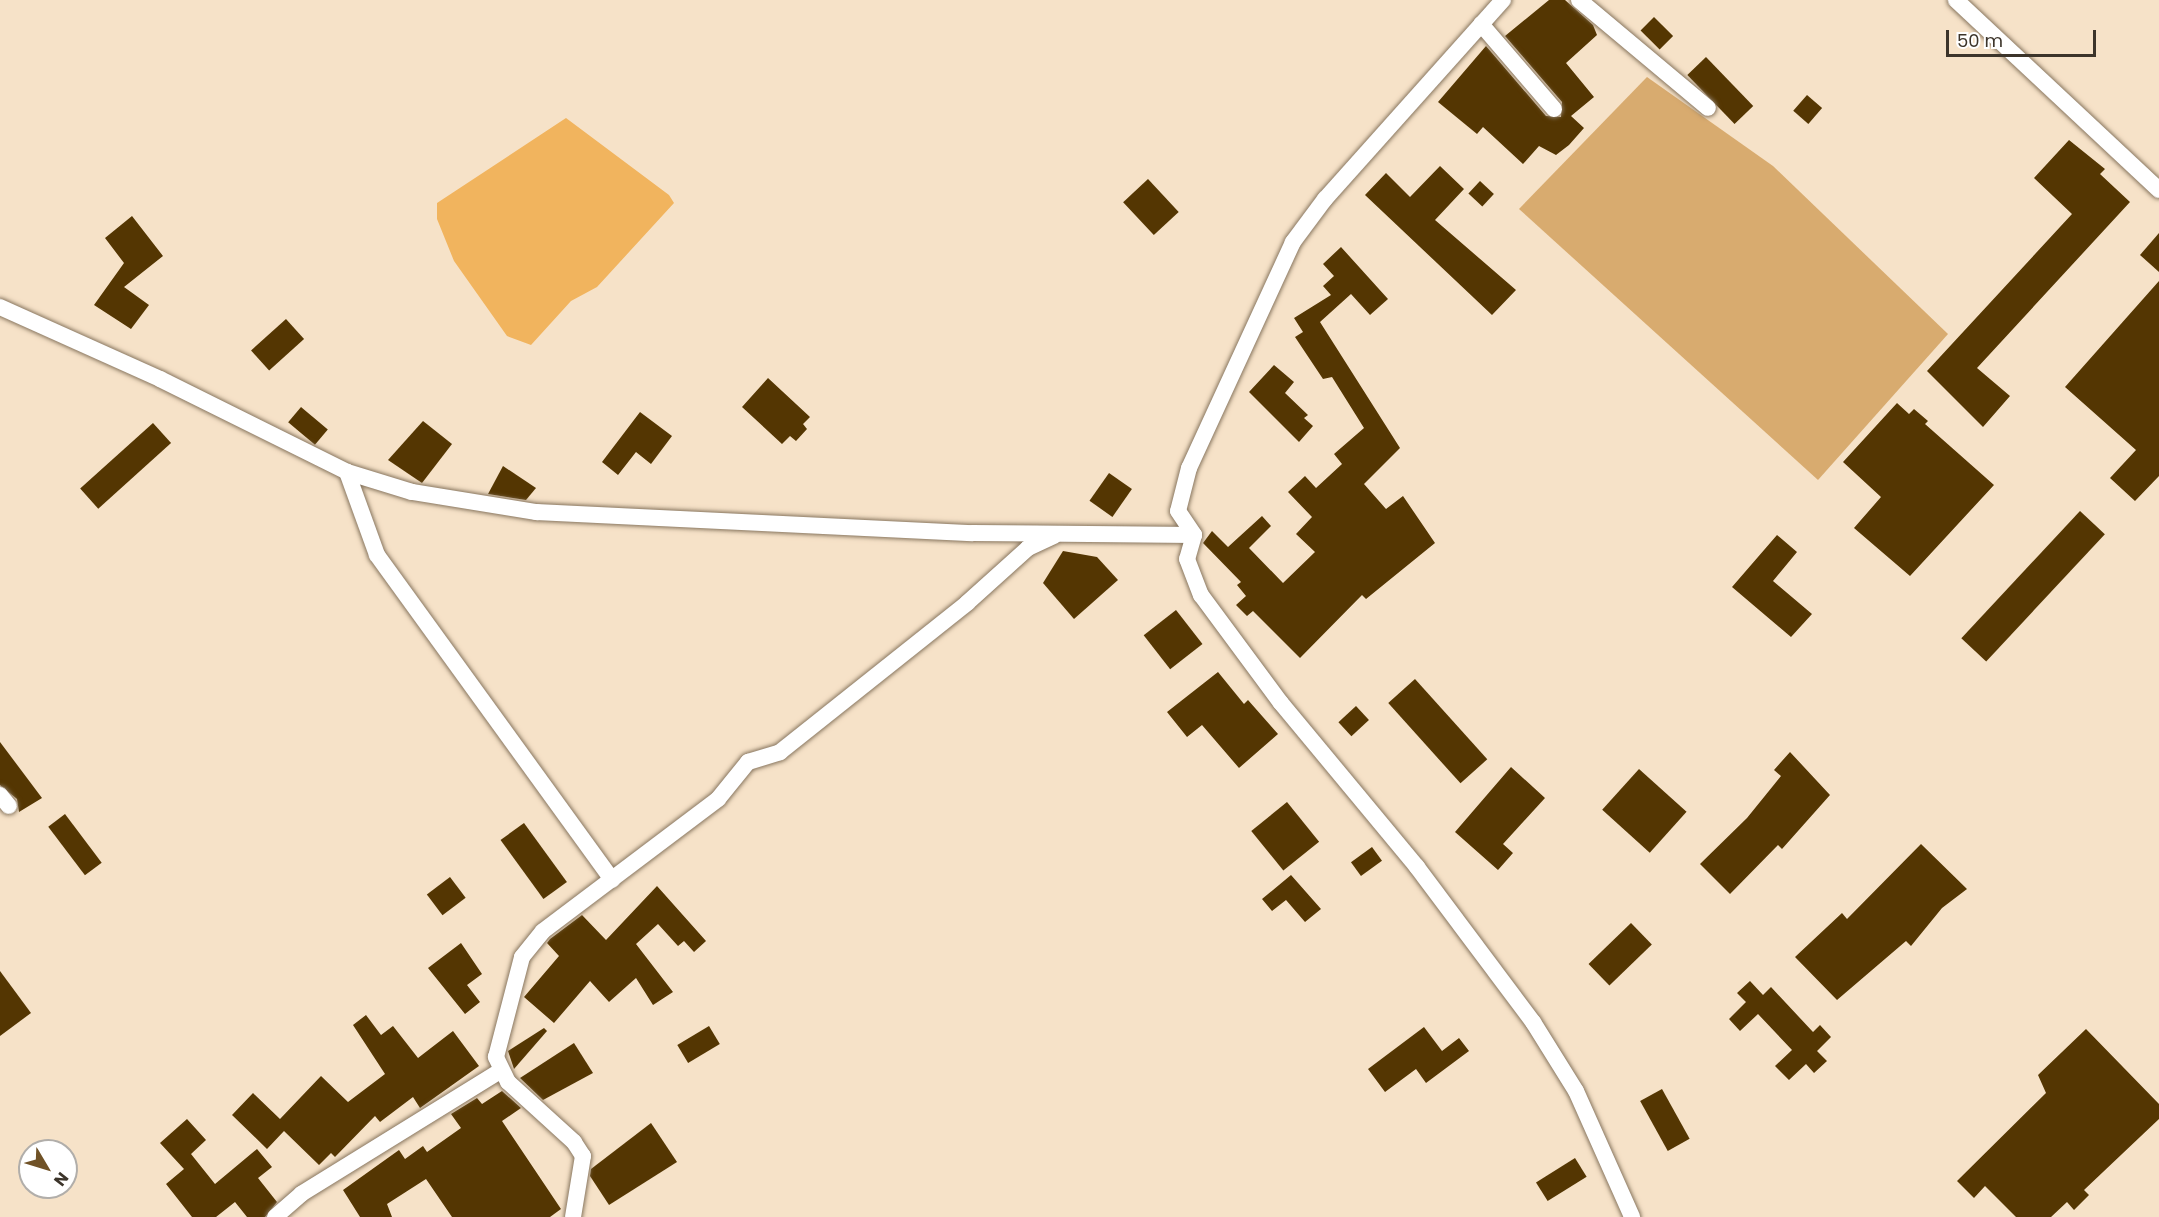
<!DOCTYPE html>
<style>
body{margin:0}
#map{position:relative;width:2159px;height:1217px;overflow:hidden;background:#f6e2c8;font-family:Poppins,sans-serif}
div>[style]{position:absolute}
.green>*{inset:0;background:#d8ab6f}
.water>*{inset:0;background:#f1b45e}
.building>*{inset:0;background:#543602;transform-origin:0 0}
.roads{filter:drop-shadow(0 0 2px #88765f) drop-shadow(0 0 2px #88765f)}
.minor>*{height:16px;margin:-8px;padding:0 8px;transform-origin:8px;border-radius:8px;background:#fff}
span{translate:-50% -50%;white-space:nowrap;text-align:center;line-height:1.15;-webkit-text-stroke:6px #fff;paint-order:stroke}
.north{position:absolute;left:18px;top:1139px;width:60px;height:60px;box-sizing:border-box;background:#fff;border:2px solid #b1aeaa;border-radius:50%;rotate:128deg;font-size:16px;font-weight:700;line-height:24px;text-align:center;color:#3c342a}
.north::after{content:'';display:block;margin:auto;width:21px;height:27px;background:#705227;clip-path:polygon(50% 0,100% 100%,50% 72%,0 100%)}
.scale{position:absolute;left:1946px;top:30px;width:150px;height:27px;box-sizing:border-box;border:3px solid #3c342a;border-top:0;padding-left:8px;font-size:18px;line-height:21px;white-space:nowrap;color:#3c342a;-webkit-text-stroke:4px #fff;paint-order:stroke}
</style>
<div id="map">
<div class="green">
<div style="clip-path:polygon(1647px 77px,1773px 166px,1948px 334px,1818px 480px,1519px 209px)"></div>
</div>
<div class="water">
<div style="clip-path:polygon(566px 118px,669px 195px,674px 203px,597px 287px,571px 301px,531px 345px,507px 336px,454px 261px,437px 219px,437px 203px)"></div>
</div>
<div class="building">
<div style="clip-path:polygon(1549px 0,1565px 0,1593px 25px,1597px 35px,1566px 63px,1594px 97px,1571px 116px,1584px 128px,1569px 145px,1556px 155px,1539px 146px,1523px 164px,1483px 127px,1477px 134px,1438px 102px,1486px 46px,1546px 116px,1561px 117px,1562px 102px,1505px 36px)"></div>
<div style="left:1654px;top:17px;width:27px;height:19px;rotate:45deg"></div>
<div style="left:1706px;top:57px;width:68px;height:26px;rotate:46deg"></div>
<div style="left:1807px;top:95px;width:20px;height:21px;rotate:41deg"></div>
<div style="clip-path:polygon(2069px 140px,2105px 169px,2100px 174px,2130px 202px,1977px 368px,2010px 396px,1983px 427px,1927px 371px,2072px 214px,2034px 178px)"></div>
<div style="clip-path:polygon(1440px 166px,1464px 189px,1435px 220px,1516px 290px,1492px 315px,1365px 195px,1386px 173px,1410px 197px)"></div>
<div style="left:1148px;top:179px;width:45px;height:34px;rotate:47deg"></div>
<div style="left:1480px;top:181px;width:19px;height:17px;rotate:43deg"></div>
<div style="clip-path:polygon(132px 216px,163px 256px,124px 287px,149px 305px,131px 329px,94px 305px,124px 263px,105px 238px)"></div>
<div style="clip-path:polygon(2159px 233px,2159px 272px,2140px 255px)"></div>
<div style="clip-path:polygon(1341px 247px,1388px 299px,1370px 315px,1351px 294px,1320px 322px,1400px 448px,1364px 484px,1386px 509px,1403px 496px,1435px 543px,1366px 599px,1362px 595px,1300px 658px,1253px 611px,1247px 616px,1236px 605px,1246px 596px,1237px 585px,1241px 582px,1203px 543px,1212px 531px,1228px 547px,1262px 516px,1271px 526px,1249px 548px,1283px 583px,1315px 552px,1296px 534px,1312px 517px,1288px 492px,1305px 476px,1316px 488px,1342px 464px,1334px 454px,1364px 428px,1332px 377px,1323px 379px,1295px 337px,1303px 332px,1294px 318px,1331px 295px,1323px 286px,1334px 276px,1323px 264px)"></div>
<div style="clip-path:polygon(2159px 281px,2159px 476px,2135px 501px,2110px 478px,2136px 450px,2065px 387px)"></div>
<div style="left:286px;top:319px;width:27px;height:47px;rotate:48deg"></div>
<div style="clip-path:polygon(1274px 365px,1294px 382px,1285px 393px,1308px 415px,1304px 418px,1313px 426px,1299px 442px,1249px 392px)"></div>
<div style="clip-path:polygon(768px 378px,810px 417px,803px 424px,807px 429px,796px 441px,790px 436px,782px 444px,742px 407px)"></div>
<div style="clip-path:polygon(1897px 403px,1909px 414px,1914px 409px,1928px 421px,1925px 424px,1994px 485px,1910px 576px,1854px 528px,1881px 497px,1843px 462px)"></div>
<div style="left:301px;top:407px;width:35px;height:20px;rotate:40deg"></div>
<div style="clip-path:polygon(640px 412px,672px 436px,651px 464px,636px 452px,618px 475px,602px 462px)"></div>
<div style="clip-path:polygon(423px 421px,452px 444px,422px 483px,388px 460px)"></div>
<div style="left:153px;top:423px;width:27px;height:98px;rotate:48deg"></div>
<div style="clip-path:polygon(503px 466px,536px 488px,526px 500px,488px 494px)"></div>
<div style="left:1109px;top:473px;width:28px;height:34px;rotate:35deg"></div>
<div style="left:2080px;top:511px;width:34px;height:174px;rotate:43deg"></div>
<div style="clip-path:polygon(1777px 535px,1797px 552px,1773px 581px,1812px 614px,1791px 637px,1732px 587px)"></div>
<div style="clip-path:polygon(1063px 551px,1097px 557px,1118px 580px,1074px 619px,1043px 583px)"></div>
<div style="left:1176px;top:610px;width:43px;height:41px;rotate:52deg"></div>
<div style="clip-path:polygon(1218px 672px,1244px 704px,1248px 700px,1278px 734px,1239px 768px,1202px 725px,1187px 737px,1167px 712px)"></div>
<div style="left:1415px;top:679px;width:108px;height:36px;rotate:48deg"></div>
<div style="left:1356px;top:706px;width:19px;height:24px;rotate:47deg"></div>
<div style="clip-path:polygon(0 742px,42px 798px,19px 812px,17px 799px,0 785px)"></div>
<div style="clip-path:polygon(1790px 752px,1830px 795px,1782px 849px,1778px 845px,1730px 894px,1700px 864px,1747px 818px,1781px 776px,1774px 770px)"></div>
<div style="clip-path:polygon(1511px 767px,1545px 798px,1503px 844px,1513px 853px,1498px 870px,1455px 832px)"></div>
<div style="left:1639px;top:769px;width:64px;height:55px;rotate:42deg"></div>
<div style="left:1287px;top:802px;width:51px;height:46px;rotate:51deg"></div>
<div style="left:65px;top:814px;width:61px;height:21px;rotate:53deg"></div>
<div style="left:524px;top:823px;width:73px;height:29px;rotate:54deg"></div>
<div style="clip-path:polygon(1921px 844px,1967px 889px,1942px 908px,1911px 946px,1906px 941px,1837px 1000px,1795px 957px,1842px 913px,1847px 919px)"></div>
<div style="left:1372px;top:847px;width:17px;height:26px;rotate:54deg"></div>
<div style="clip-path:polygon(1291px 875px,1321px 909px,1305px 922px,1286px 900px,1272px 911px,1262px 899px)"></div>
<div style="left:450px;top:877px;width:26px;height:29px;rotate:53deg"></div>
<div style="clip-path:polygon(657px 886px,706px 941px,694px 952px,684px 941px,678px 946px,658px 924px,636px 944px,673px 992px,653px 1005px,636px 978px,609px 1002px,590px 981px,554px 1023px,524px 997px,559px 956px,547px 943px,550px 939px,582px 915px,606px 940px)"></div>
<div style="left:1631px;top:923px;width:30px;height:59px;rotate:46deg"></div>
<div style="clip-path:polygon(461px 943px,482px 974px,467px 985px,480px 1002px,465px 1014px,428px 968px)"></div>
<div style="clip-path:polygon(0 971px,31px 1013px,0 1036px)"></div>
<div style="clip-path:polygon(1750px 981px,1763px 995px,1771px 987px,1813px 1032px,1820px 1025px,1831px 1037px,1817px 1051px,1827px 1061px,1814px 1073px,1806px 1064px,1789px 1080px,1775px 1066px,1792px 1050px,1758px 1014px,1740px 1031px,1729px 1019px,1746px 1002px,1737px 993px)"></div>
<div style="clip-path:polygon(366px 1015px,381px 1035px,393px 1026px,418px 1058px,453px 1031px,479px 1066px,420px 1108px,413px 1097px,380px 1122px,375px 1116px,335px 1157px,331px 1153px,319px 1165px,284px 1131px,267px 1149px,232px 1115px,253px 1093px,280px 1119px,321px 1076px,348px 1102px,385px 1074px,353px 1025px)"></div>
<div style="left:709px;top:1026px;width:21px;height:37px;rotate:59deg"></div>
<div style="clip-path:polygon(1424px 1027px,1442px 1051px,1459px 1038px,1469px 1051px,1426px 1083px,1416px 1069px,1385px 1092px,1368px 1069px)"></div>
<div style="clip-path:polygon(544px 1028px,547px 1031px,514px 1069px,508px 1051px)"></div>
<div style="clip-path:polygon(2086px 1029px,2159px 1104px,2159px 1119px,2084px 1190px,2089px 1195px,2074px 1210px,2067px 1202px,2051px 1217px,2016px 1217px,1985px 1186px,1974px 1198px,1957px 1181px,2046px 1093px,2038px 1075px)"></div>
<div style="clip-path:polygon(574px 1043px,593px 1073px,543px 1100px,520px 1078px)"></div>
<div style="left:1662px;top:1089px;width:57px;height:25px;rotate:61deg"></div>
<div style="clip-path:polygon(502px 1091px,521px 1108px,502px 1121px,561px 1209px,550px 1217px,452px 1217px,426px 1179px,387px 1204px,392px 1217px,360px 1217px,343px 1190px,399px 1150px,405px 1159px,423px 1146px,427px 1152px,461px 1128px,451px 1114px,477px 1098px,482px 1104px)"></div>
<div style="clip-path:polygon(187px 1119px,206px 1140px,191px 1154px,215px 1184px,257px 1149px,272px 1167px,258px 1178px,277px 1202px,265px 1217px,247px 1217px,235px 1202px,216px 1217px,192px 1217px,166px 1184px,184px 1169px,160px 1143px)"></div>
<div style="clip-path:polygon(651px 1123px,677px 1162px,609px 1205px,590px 1176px,591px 1169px)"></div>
<div style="left:1575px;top:1158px;width:22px;height:46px;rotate:58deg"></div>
</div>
<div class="roads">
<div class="minor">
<div style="left:1503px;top:0;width:267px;rotate:131.8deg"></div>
<div style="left:1325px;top:199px;width:54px;rotate:126.7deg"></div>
<div style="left:1293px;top:242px;width:249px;rotate:114.7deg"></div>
<div style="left:1189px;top:468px;width:44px;rotate:104.3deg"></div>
<div style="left:1178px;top:511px;width:29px;rotate:56deg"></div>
<div style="left:1194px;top:535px;width:25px;rotate:106deg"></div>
<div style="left:1187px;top:559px;width:39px;rotate:69deg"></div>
<div style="left:1201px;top:595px;width:134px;rotate:53.5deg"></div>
<div style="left:1281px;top:703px;width:213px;rotate:50.3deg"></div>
<div style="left:1417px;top:867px;width:194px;rotate:53.2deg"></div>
<div style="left:1533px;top:1022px;width:81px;rotate:58.1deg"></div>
<div style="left:1576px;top:1091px;width:138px;rotate:66deg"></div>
<div style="left:1579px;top:0;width:168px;rotate:39.9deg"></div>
<div style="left:1956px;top:0;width:278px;rotate:43.1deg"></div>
<div style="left:1481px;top:24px;width:112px;rotate:49.3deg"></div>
<div style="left:0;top:307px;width:175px;rotate:24.2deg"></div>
<div style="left:160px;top:379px;width:209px;rotate:26.4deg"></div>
<div style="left:347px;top:472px;width:68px;rotate:17.1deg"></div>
<div style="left:412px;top:492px;width:126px;rotate:9.2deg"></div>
<div style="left:536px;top:512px;width:437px;rotate:2.8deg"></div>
<div style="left:972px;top:533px;width:222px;rotate:0.5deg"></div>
<div style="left:347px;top:472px;width:88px;rotate:70.1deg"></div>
<div style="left:377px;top:555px;width:401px;rotate:54.1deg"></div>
<div style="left:0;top:795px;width:14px;rotate:51deg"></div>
<div style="left:275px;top:1217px;width:35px;rotate:-41deg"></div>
<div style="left:301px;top:1194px;width:234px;rotate:-31.7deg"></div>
<div style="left:573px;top:1217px;width:62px;rotate:-80.7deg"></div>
<div style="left:583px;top:1156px;width:17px;rotate:-123deg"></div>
<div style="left:574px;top:1142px;width:89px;rotate:-137.7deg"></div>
<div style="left:508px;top:1082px;width:28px;rotate:-116deg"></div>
<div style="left:496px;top:1057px;width:103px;rotate:-75.4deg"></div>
<div style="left:522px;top:957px;width:33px;rotate:-51deg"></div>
<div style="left:543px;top:931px;width:219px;rotate:-37deg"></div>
<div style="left:718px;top:799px;width:48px;rotate:-51deg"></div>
<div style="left:748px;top:762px;width:34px;rotate:-17deg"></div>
<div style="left:780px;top:752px;width:239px;rotate:-38.5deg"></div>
<div style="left:967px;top:603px;width:82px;rotate:-42deg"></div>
<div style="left:1028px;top:548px;width:29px;rotate:-25deg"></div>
</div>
</div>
<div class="north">N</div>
<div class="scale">50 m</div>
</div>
